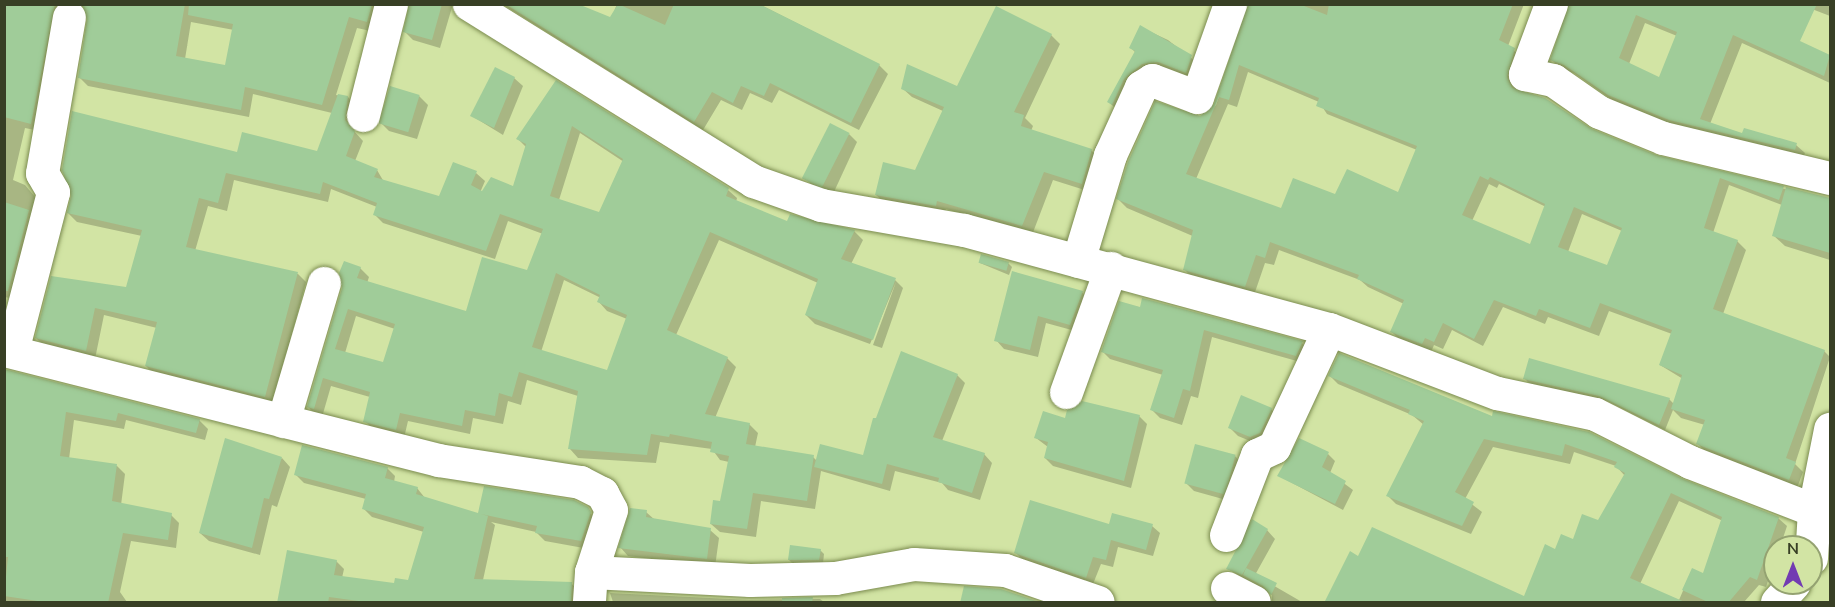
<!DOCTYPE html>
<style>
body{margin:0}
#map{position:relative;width:1835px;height:607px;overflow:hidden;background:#d2e4a4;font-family:"Nunito Sans",sans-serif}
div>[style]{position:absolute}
.shadow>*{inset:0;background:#0003}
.building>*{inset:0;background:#a0cc99;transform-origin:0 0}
.roads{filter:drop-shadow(0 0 2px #7b8b4f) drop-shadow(0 0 2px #7b8b4f)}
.minor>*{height:33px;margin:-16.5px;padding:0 16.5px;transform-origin:16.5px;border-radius:16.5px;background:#fff}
span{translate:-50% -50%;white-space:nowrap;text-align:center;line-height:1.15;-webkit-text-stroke:4.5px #d2e4a4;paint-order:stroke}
.frame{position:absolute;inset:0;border:6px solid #383f25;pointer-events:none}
.north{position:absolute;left:1763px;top:535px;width:60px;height:60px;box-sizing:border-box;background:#d2e4a4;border:2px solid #94a271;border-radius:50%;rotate:0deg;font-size:16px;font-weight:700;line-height:24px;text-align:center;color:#383f25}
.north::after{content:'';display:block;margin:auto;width:21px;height:27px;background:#723bb2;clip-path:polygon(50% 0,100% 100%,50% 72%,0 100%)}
</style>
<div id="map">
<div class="shadow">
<div style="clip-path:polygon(evenodd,4px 4px,384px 4px,375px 32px,357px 28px,336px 95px,348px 97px,356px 106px,353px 130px,363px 141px,355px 161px,377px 170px,384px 182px,440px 198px,476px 173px,485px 181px,479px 195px,514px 188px,527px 148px,518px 139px,556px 82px,728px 190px,737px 198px,736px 202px,788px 223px,854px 231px,863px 240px,851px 264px,895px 280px,903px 288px,882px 348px,873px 345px,896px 282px,870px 344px,815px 324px,806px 315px,818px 283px,719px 240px,676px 335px,727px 358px,736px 367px,715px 418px,749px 424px,758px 433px,755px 447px,813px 457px,817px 461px,864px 457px,957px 375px,965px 383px,942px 441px,984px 454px,992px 463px,980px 500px,948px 490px,942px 483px,895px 471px,890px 491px,821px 471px,815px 509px,761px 501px,756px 537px,720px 532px,711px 524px,722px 503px,729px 462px,720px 460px,712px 449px,660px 442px,656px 463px,578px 458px,570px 449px,578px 396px,527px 380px,521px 405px,508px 401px,503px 424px,473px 418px,470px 434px,408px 421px,404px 438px,374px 430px,365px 421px,370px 397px,331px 386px,322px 417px,317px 416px,308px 407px,360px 268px,369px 277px,367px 283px,467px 313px,528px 272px,543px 234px,508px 221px,495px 259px,383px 223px,375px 215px,377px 207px,331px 189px,328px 202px,234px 180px,227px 211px,208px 206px,195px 251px,298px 274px,306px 282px,273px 405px,155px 375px,146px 366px,157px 328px,104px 315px,95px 359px,45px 347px,36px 338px,127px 289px,142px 236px,77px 222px,68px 213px,239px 154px,318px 152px,332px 113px,253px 94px,249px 117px,88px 86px,79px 77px,88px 11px,83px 7px,71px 8px,40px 131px,25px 128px,13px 180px,25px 185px,41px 204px,16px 299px,4px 297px,4px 4px,191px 22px,234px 30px,226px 67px,185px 59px,191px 22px,4px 4px,580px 133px,624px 162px,600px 214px,559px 200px,580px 133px,4px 4px,564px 280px,601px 298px,599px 302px,607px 311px,627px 319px,607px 372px,541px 352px,564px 280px,4px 4px,356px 316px,395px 329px,384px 364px,345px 353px,356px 316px)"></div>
<div style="clip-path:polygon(409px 4px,453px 4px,440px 48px,413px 40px,405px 32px)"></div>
<div style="clip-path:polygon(502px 4px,574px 4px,611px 19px,617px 4px,759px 4px,879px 65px,888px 74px,859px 130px,779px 90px,772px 103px,750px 93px,742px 110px,721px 100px,703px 130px)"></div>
<div style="clip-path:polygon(evenodd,1251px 4px,1524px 4px,1508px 46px,1523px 58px,1516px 90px,1591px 131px,1658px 158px,1830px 200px,1830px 260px,1785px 246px,1773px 235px,1782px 205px,1729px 185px,1713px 233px,1737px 241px,1746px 250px,1723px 314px,1824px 351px,1830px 357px,1795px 464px,1803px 472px,1797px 488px,1707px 453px,1698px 444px,1705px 425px,1681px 418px,1673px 410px,1665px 430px,1607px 401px,1531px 385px,1525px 379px,1669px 399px,1674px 404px,1683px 379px,1660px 365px,1672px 334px,1609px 311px,1599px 336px,1548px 317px,1545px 324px,1503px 307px,1483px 346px,1452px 330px,1443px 349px,1434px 345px,1431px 352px,1401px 341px,1392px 332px,1404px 304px,1368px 287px,1360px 280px,1279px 250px,1274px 265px,1265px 263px,1254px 295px,1193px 278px,1184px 269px,1195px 237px,1127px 208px,1118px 199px,1216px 105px,1251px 4px,1248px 72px,1319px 102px,1327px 114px,1417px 150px,1399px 194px,1336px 196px,1282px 210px,1196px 179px,1228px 104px,1237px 107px,1248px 72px,1251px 4px,1489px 184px,1497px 188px,1499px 184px,1546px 207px,1531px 246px,1472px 221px,1489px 184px,1251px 4px,1582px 214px,1622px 231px,1608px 267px,1568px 252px,1582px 214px)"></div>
<div style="clip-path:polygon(evenodd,1571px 4px,1715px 4px,1830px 57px,1830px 83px,1742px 43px,1710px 124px,1743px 135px,1796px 145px,1805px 153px,1803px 158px,1679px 128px,1618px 104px,1574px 73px,1561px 69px,1552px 60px,1571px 4px,1645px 23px,1677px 36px,1660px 79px,1629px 64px,1645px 23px)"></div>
<div style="clip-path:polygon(1799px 4px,1830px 4px,1830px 16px)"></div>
<div style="clip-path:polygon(1140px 27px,1168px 40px,1199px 64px,1193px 79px,1117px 110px,1109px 102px,1136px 53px,1131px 48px)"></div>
<div style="clip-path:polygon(1051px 35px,1060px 44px,1025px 118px,1033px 126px,1031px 131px,1091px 150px,1101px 160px,1091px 192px,1053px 180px,1032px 235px,946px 209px,944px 214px,886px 204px,876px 195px,916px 171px,943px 111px,912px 97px,902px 88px,958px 88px)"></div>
<div style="clip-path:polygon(514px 78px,523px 86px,503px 135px,472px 116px)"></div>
<div style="clip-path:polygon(419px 96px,428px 105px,417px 139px,389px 131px,381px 123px)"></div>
<div style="clip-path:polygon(849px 134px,857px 142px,833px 194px,814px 187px,806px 179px)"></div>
<div style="clip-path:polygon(980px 263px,1008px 263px,1012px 267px,1009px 275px)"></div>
<div style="clip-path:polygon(1013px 273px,1082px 292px,1090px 301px,1079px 332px,1046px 323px,1038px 357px,1004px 349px,996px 340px)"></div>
<div style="clip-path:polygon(1120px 303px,1302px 343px,1310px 351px,1304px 363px,1212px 337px,1198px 398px,1191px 396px,1182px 425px,1160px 418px,1152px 410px,1163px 375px,1110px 359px,1102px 351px)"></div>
<div style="clip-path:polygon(4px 371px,199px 420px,208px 429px,205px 440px,126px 420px,124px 429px,74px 420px,69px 459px,117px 466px,125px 474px,121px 505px,171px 515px,179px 523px,176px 548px,131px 541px,120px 592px,127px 602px,4px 602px)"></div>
<div style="clip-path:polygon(evenodd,1330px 376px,1493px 418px,1683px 481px,1778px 518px,1787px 526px,1780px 547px,1775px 547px,1775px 560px,1766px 587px,1759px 585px,1744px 602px,1554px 602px,1556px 551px,1599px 522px,1625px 476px,1616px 466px,1574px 452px,1570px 464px,1493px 447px,1465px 499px,1482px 512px,1471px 534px,1396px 504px,1388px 496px,1424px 425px,1412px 415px,1338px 384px,1330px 376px,1679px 501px,1723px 521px,1704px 575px,1692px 570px,1679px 600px,1640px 584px,1679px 501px)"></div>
<div style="clip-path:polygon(1271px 409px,1279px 417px,1260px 445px,1238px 436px,1230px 428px)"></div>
<div style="clip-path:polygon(1139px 416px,1147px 424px,1131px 488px,1053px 466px,1045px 458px,1048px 447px,1036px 438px,1066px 420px)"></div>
<div style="clip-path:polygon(1328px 454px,1335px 461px,1330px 473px,1353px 490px,1343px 510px,1279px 476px)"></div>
<div style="clip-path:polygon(1235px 456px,1243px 465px,1230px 501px,1194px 491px,1185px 482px)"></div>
<div style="clip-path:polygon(282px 458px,290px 467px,277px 507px,272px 505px,260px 555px,209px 541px,200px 533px)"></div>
<div style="clip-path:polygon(387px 468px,395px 476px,394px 482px,417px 488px,425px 498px,479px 515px,485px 488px,590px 513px,598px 521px,589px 549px,545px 541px,536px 532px,491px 522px,495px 525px,483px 580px,571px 583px,579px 592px,579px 602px,279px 602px,336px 561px,344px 569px,342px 578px,396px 585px,409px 582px,424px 532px,372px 517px,363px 508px,366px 499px,304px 483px,296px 475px)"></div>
<div style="clip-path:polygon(646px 512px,655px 520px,710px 530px,719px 538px,715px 567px,628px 556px,620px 547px)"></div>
<div style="clip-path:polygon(1110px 526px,1152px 526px,1160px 533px,1153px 556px,1118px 547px,1113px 567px,1101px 564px,1093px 584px,1023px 560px,1016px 553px)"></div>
<div style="clip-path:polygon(1267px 530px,1275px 539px,1255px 575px,1302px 602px,1272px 602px,1272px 595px,1228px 569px)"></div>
<div style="clip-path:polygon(820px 550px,824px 554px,823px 563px,793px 564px,789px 560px)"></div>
<div style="clip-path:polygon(610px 593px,749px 600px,820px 599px,824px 602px,613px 602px)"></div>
</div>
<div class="building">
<div style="clip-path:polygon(4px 4px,55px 4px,31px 124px,4px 117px)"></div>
<div style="clip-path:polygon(82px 4px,185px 4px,176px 56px,225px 65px,233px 24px,188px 15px,189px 4px,372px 4px,367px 22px,349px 17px,322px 105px,245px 87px,241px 110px,78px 78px,87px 20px)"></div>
<div style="clip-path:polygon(409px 4px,442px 4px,432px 40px,403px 32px)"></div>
<div style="clip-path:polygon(505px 4px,578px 4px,610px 17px,618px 4px,665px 25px,674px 4px,759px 4px,880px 64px,851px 123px,770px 83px,764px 96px,741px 86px,733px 103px,712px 92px,694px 122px)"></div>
<div style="clip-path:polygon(evenodd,1248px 4px,1299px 4px,1327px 15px,1329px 4px,1513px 4px,1499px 40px,1515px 48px,1507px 77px,1512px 88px,1545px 98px,1592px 129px,1656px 155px,1784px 186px,1779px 200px,1720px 178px,1704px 228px,1738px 240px,1713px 309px,1825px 350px,1786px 458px,1796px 462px,1789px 480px,1696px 444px,1705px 420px,1671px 409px,1682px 375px,1659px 365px,1672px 330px,1600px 303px,1590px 328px,1539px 309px,1536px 316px,1494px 300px,1474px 339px,1443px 323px,1434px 342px,1425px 338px,1422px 344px,1390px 332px,1404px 300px,1357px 279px,1359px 275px,1270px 242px,1265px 258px,1256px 255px,1245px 287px,1183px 270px,1193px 230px,1116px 199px,1128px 162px,1155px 101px,1200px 116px,1214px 104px,1248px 4px,1239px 65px,1319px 98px,1316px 106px,1417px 146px,1398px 192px,1347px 169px,1335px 194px,1293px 178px,1281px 208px,1186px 174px,1219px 97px,1229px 100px,1239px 65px,1248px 4px,1480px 176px,1488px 180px,1490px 177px,1545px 204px,1530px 244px,1462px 215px,1480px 176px,1248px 4px,1574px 207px,1622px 228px,1607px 265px,1558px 247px,1574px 207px)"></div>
<div style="clip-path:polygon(evenodd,1569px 4px,1817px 4px,1800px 41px,1830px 55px,1824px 76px,1733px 35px,1700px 119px,1742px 133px,1744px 128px,1797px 143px,1795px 150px,1669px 120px,1608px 95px,1564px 65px,1550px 60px,1569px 4px,1636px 15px,1677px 32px,1659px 77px,1619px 58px,1636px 15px)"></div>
<div style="clip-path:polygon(996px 6px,1052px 34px,1014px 112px,1024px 115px,1021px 126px,1092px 149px,1082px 184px,1044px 172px,1022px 226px,937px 201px,936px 206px,875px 195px,883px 162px,915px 170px,944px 107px,901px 89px,907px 64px,957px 86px)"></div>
<div style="clip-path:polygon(1140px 25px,1192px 55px,1186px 73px,1158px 62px,1142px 64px,1124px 79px,1112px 105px,1107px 102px,1135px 51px,1129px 48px)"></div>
<div style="clip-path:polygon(495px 67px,515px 77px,494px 128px,470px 116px)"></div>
<div style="clip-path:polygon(evenodd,556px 80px,729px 188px,726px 196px,787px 221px,790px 214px,855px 230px,841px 259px,896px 278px,873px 340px,805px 315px,818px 279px,710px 232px,667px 330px,728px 357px,705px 414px,750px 423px,746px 444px,814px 455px,807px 501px,753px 493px,747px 529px,710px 524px,713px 500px,720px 501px,729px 456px,710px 452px,712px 442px,670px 434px,669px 437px,651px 434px,647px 455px,568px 449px,578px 391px,519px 372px,512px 397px,499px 393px,495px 416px,465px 410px,462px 426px,400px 413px,396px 430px,363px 422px,370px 392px,323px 378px,314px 409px,307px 407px,342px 288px,339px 273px,344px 261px,361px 267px,357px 278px,466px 311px,482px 257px,527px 270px,543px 229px,500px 214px,486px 251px,373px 215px,377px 203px,323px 182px,320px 194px,226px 173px,218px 203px,199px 198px,186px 247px,298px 272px,265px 397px,145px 366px,157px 322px,95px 308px,86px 351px,35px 338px,51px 276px,126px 287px,142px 230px,67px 213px,71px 196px,62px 170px,72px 111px,237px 152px,242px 132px,317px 151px,338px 94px,348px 96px,345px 120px,355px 131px,346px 156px,378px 169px,374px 177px,439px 196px,453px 162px,477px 171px,471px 185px,482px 191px,491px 177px,513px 186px,526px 144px,516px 139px,556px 80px,572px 126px,623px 159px,599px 212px,550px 196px,572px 126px,556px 80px,556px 273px,600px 295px,597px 302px,627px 315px,607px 370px,532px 347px,556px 273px,556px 80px,348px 309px,395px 324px,383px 362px,335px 349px,348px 309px)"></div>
<div style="left:390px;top:86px;width:31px;height:39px;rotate:17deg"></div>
<div style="left:830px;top:123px;width:22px;height:62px;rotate:27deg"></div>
<div style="clip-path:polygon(1786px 187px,1830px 198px,1830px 253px,1772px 236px)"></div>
<div style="clip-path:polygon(4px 202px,29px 210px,8px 291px,4px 291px)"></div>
<div style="left:981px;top:254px;width:29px;height:9px;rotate:16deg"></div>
<div style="clip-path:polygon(1012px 271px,1083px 291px,1070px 325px,1038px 316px,1030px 350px,994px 341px)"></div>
<div style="clip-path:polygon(1142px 298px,1303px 341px,1296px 356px,1204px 330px,1190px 391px,1183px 389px,1174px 418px,1150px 410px,1163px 370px,1101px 352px,1119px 301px,1140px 307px)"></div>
<div style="clip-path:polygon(901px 351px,958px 374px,933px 437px,985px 453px,972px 493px,938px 482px,939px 478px,887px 464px,882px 484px,814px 467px,820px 444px,863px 455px,873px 418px,876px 418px)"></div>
<div style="clip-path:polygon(1339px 353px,1492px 416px,1493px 411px,1589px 432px,1683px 479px,1779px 517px,1757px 580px,1750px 577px,1728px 603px,1710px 603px,1682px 590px,1692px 568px,1703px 573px,1722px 517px,1671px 493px,1630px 578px,1687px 603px,1324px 603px,1350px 551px,1358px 556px,1372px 527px,1524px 596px,1545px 544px,1555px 549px,1561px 534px,1573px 539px,1582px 514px,1598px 520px,1625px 473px,1614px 467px,1617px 462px,1565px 444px,1562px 456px,1484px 439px,1455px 492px,1474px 502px,1462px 526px,1386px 496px,1424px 421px,1408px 414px,1410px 410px,1328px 376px)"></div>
<div style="clip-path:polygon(1529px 358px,1670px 398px,1659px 425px,1599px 396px,1523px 379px)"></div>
<div style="clip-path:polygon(4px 369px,200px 419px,196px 433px,118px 413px,116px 421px,66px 412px,60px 456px,117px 464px,112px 501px,172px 513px,168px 540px,123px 533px,108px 603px,51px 603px,4px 596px,8px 557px,4px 557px)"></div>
<div style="clip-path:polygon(1241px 395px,1272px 408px,1260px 433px,1250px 437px,1228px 428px)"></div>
<div style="clip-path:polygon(1082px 401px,1140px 415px,1124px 481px,1044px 458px,1048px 442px,1034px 438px,1043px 411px,1065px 418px,1067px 410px)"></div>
<div style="clip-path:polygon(225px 438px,282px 457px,269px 499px,264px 498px,252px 548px,199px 533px)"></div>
<div style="clip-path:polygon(1299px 438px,1329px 452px,1322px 467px,1346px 481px,1335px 504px,1277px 476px)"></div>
<div style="left:1195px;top:444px;width:42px;height:41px;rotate:15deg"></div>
<div style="clip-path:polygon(302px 445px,388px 467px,385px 478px,418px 487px,416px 494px,478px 513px,484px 486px,574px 500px,588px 507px,591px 512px,581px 541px,535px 533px,537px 526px,481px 514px,488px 516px,474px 579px,572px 582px,571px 603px,373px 603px,329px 597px,328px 603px,277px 603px,287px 550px,337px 560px,334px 575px,394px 583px,395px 578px,408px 580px,424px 527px,362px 509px,366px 494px,294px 475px)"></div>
<div style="clip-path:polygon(1030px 500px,1109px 524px,1112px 513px,1153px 524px,1146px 550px,1111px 540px,1106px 560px,1093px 557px,1086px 578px,1014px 553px)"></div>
<div style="clip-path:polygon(630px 508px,647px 510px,646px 517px,711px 528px,707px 559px,618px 548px)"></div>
<div style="clip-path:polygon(1252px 519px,1268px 529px,1242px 575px,1226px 569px)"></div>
<div style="clip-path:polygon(790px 545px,821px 549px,819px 560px,788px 560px)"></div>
<div style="clip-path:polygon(1246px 568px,1277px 583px,1271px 595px,1263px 586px,1243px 575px)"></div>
<div style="clip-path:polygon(964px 586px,1001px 589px,1042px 603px,960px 603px)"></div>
<div style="clip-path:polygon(813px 597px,812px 603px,782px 603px,782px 598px)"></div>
</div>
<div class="roads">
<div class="minor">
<div style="left:469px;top:4px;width:335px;rotate:31.9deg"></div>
<div style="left:753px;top:181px;width:72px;rotate:19.4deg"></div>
<div style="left:821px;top:205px;width:145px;rotate:9.9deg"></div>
<div style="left:964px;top:230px;width:378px;rotate:15.2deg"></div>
<div style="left:1329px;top:329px;width:180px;rotate:20.9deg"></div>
<div style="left:1497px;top:393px;width:100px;rotate:12.1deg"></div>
<div style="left:1595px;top:414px;width:106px;rotate:26.8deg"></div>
<div style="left:1690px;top:462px;width:133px;rotate:21.2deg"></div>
<div style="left:1551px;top:4px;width:75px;rotate:110.4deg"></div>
<div style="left:1525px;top:74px;width:29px;rotate:12deg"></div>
<div style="left:1553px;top:80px;width:56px;rotate:34.8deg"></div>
<div style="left:1599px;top:112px;width:69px;rotate:22.1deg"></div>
<div style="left:1663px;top:138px;width:172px;rotate:13.5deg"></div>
<div style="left:363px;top:115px;width:114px;rotate:-75.8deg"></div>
<div style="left:1078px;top:261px;width:111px;rotate:-73.2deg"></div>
<div style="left:1110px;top:155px;width:75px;rotate:-65.5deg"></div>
<div style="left:1141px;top:87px;width:13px;rotate:-32deg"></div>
<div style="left:1152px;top:80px;width:48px;rotate:20.7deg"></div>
<div style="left:1197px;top:97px;width:99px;rotate:-70.5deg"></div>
<div style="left:4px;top:350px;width:448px;rotate:14.2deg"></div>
<div style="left:438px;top:460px;width:144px;rotate:8.8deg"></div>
<div style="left:580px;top:482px;width:25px;rotate:27deg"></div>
<div style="left:602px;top:493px;width:19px;rotate:62deg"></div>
<div style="left:611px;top:510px;width:65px;rotate:107.9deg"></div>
<div style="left:591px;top:572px;width:30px;rotate:94deg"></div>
<div style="left:12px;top:351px;width:164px;rotate:-75.5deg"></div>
<div style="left:53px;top:192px;width:22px;rotate:-120deg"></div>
<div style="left:42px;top:173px;width:158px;rotate:-80.2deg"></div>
<div style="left:1066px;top:392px;width:132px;rotate:-70.1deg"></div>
<div style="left:283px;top:421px;width:144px;rotate:-73.5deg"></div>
<div style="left:1226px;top:535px;width:86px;rotate:-68.8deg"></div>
<div style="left:1257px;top:455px;width:19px;rotate:-25deg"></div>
<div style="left:1274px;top:447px;width:130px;rotate:-65deg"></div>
<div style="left:1811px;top:558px;width:48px;rotate:-86.4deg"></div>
<div style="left:1814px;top:510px;width:83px;rotate:-78.8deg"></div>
<div style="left:591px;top:572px;width:159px;rotate:2.9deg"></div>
<div style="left:750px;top:580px;width:85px;rotate:-1.3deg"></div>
<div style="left:835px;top:578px;width:80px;rotate:-10deg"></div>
<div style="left:914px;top:564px;width:91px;rotate:3.8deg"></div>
<div style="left:1005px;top:570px;width:98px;rotate:19deg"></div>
<div style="left:1227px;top:588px;width:30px;rotate:27deg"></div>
<div style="left:1777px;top:602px;width:25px;rotate:-48deg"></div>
</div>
</div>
<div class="frame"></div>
<div class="north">N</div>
</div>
